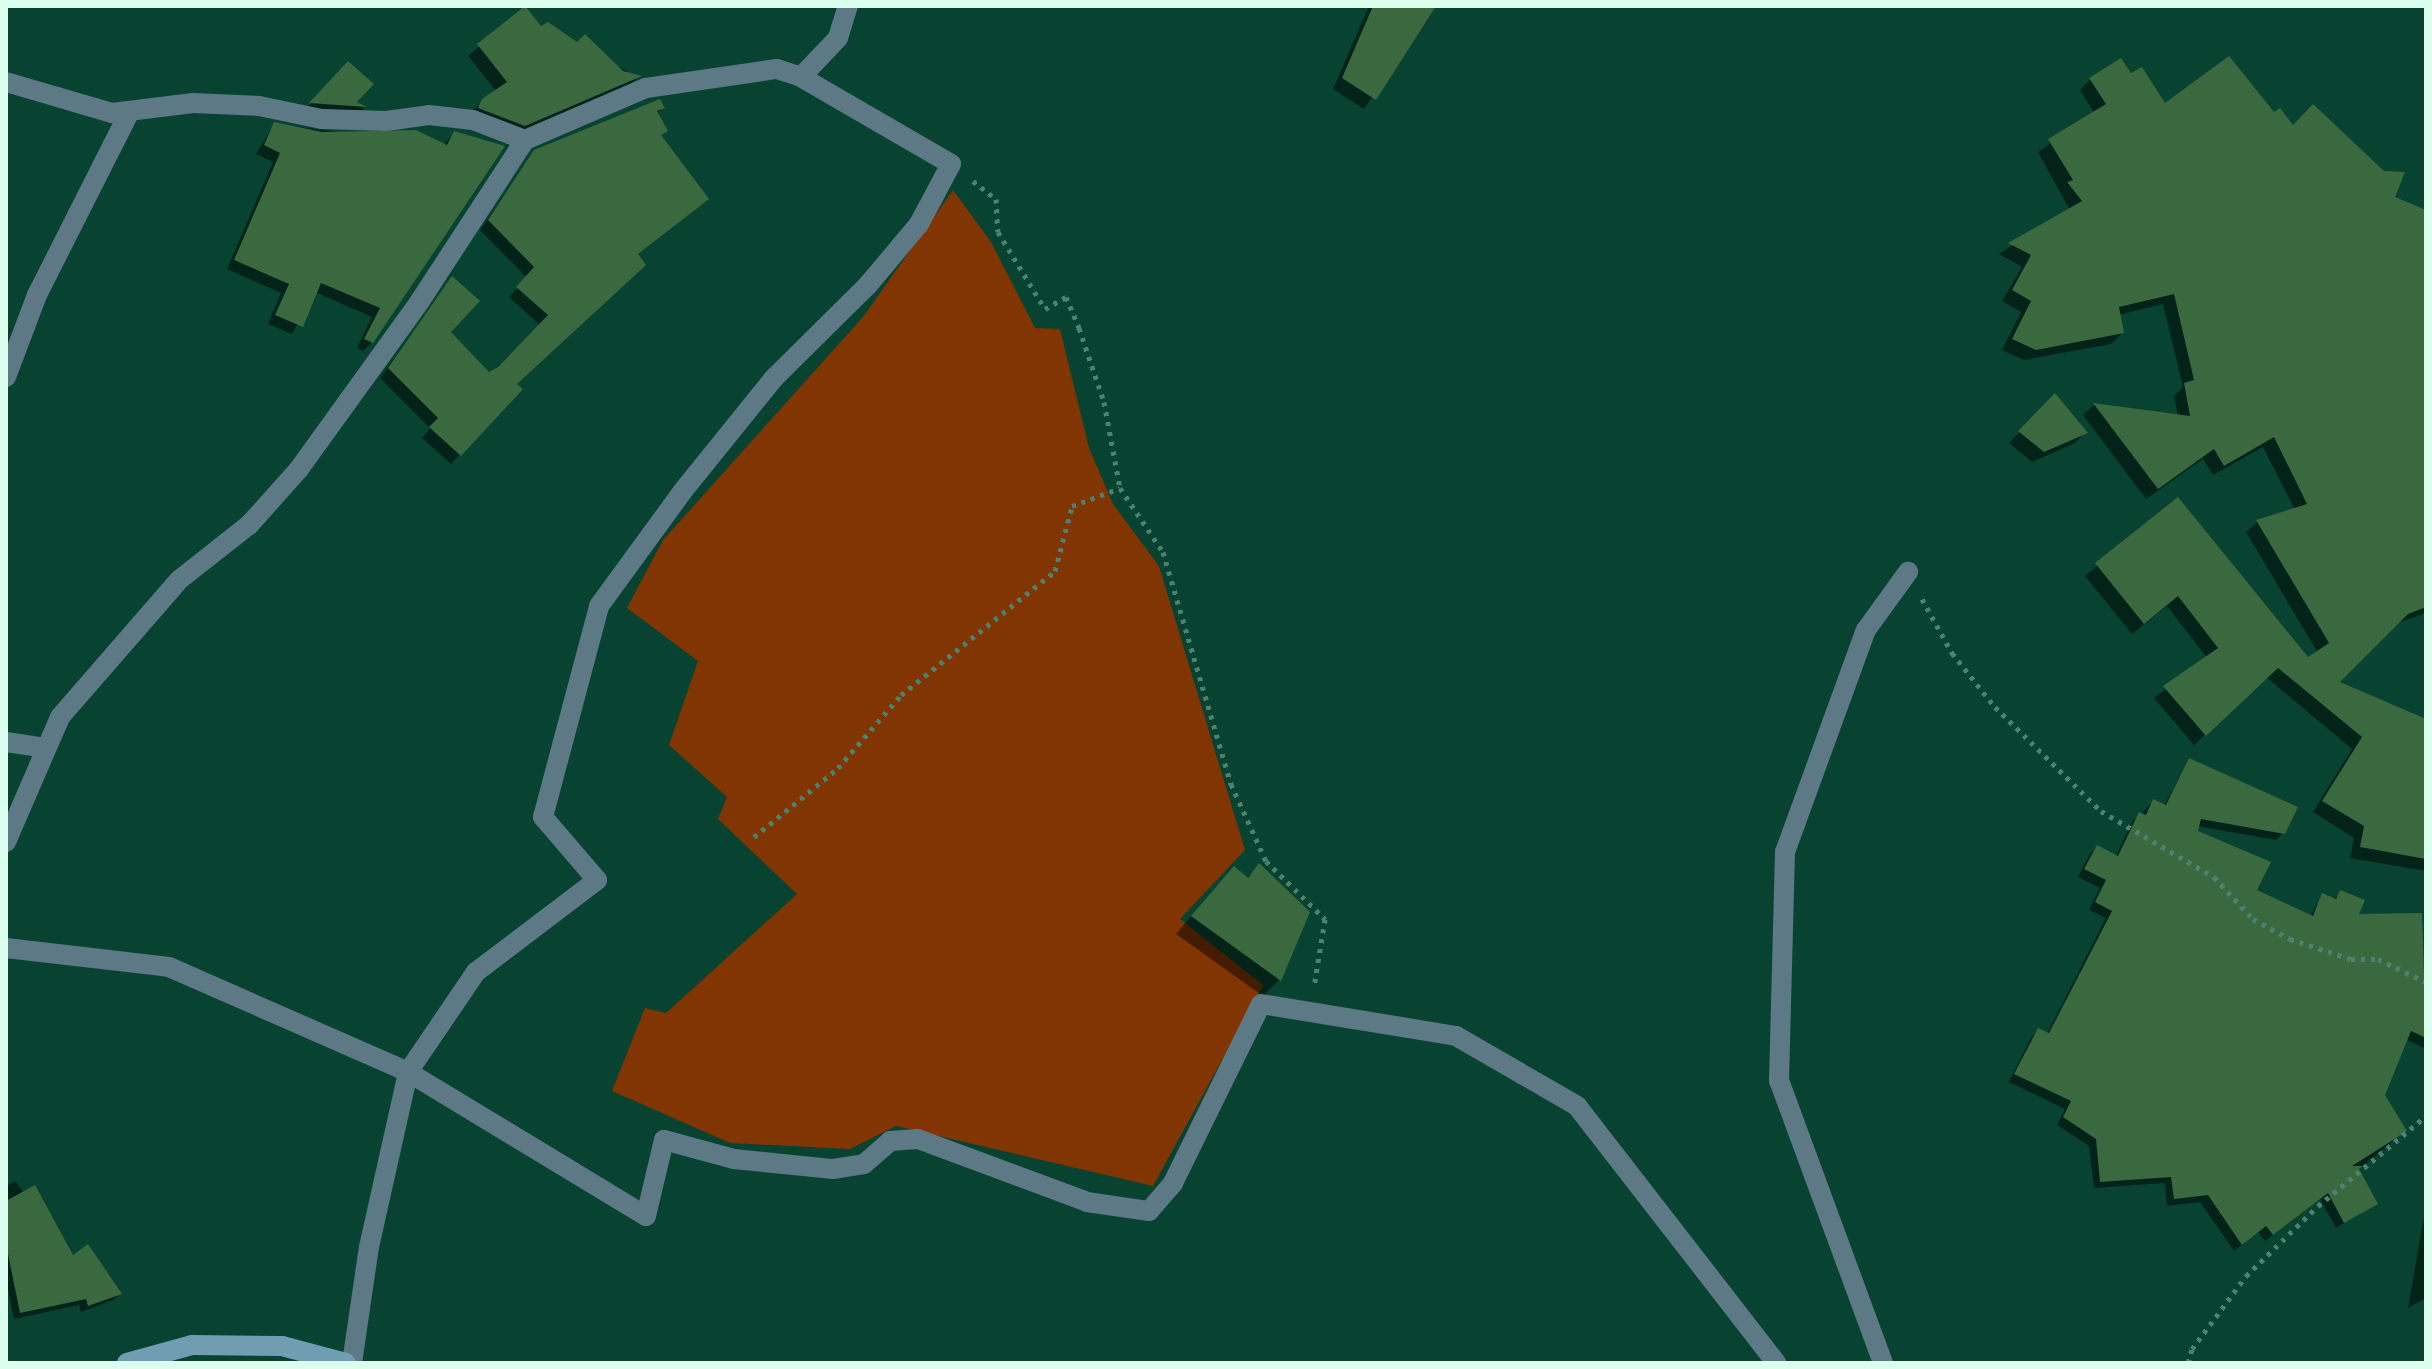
<!DOCTYPE html>
<style>
body{margin:0}
#map{position:relative;width:2432px;height:1369px;overflow:hidden;background:#074330;font-family:"Nunito Sans",sans-serif}
div>[style]{position:absolute}
.green>*{inset:0;background:#803503}
.shadow>*{inset:0;background:#0007}
.building>*{inset:0;background:#3b693f}
.path>*{height:5px;margin-top:-2.5px;transform-origin:0;background:repeating-linear-gradient(90deg,#4e8270 0 4px,transparent 0 10px)}
.minor>*{height:20px;margin:-10px;padding:0 10px;transform-origin:10px;border-radius:10px;background:#5d7985}
.secondary>*{height:20px;margin:-10px;padding:0 10px;transform-origin:10px;border-radius:10px;background:#709db1}
span{translate:-50% -50%;white-space:nowrap;text-align:center;line-height:1.15;-webkit-text-stroke:6px #07261b;paint-order:stroke}
.frame{position:absolute;inset:0;border:8px solid #dbfeee;pointer-events:none}
</style>
<div id="map">
<div class="green">
<div style="clip-path:polygon(953px 190px,991px 242px,1035px 328px,1060px 329px,1089px 448px,1113px 504px,1159px 566px,1245px 850px,1180px 919px,1263px 985px,1153px 1186px,896px 1126px,850px 1149px,730px 1143px,612px 1091px,645px 1008px,666px 1013px,797px 894px,718px 819px,727px 797px,669px 745px,698px 661px,627px 608px,663px 540px,863px 317px)"></div>
</div>
<div class="shadow">
<div style="clip-path:polygon(1369px 6px,1434px 6px,1364px 109px,1333px 89px)"></div>
<div style="clip-path:polygon(525px 9px,541px 29px,638px 77px,629px 86px,513px 135px,472px 111px,496px 91px,468px 56px)"></div>
<div style="clip-path:polygon(338px 74px,353px 103px,364px 108px,354px 118px,301px 114px)"></div>
<div style="clip-path:polygon(2130px 76px,2165px 106px,2273px 115px,2392px 198px,2426px 212px,2426px 613px,2395px 624px,2337px 682px,2426px 722px,2426px 871px,2350px 858px,2354px 838px,2313px 812px,2352px 749px,2266px 677px,2194px 745px,2154px 698px,2207px 658px,2167px 606px,2132px 634px,2085px 576px,2177px 499px,2308px 660px,2318px 653px,2246px 532px,2257px 522px,2295px 510px,2263px 447px,2213px 475px,2203px 459px,2146px 499px,2083px 415px,2094px 405px,2178px 416px,2174px 396px,2183px 387px,2163px 304px,2118px 315px,2122px 333px,2111px 344px,2024px 360px,2002px 350px,2021px 312px,2002px 301px,2022px 267px,1999px 254px,2070px 210px,2038px 152px,2094px 113px,2080px 90px,2091px 79px)"></div>
<div style="clip-path:polygon(662px 108px,656px 114px,665px 131px,659px 137px,707px 199px,636px 255px,515px 385px,520px 389px,451px 464px,422px 438px,430px 428px,380px 378px,452px 278px,449px 331px,489px 375px,540px 325px,509px 297px,527px 278px,480px 230px,535px 152px)"></div>
<div style="clip-path:polygon(274px 124px,444px 145px,454px 133px,372px 342px,363px 351px,357px 348px,372px 317px,315px 292px,292px 334px,268px 324px,281px 293px,227px 269px,273px 162px,256px 154px)"></div>
<div style="clip-path:polygon(2055px 396px,2085px 433px,2075px 443px,2032px 462px,2009px 443px)"></div>
<div style="clip-path:polygon(2189px 760px,2283px 833px,2276px 840px,2197px 826px,2195px 832px,2254px 891px,2310px 917px,2322px 896px,2333px 900px,2340px 893px,2426px 991px,2426px 1049px,2405px 1039px,2383px 1096px,2405px 1131px,2357px 1171px,2376px 1203px,2336px 1228px,2320px 1199px,2265px 1241px,2258px 1232px,2234px 1251px,2200px 1202px,2167px 1206px,2165px 1183px,2094px 1188px,2089px 1146px,2057px 1125px,2065px 1109px,2009px 1082px,2031px 1038px,2038px 1030px,2047px 1034px,2106px 918px,2089px 910px,2100px 888px,2078px 877px,2090px 854px,2097px 847px,2116px 856px,2132px 822px,2154px 801px,2164px 806px)"></div>
<div style="clip-path:polygon(1259px 866px,1279px 980px,1263px 996px,1176px 934px,1217px 886px,1246px 879px)"></div>
<div style="clip-path:polygon(15px 1181px,72px 1257px,120px 1293px,113px 1300px,81px 1312px,79px 1305px,14px 1319px,6px 1280px,6px 1186px)"></div>
<div style="clip-path:polygon(2426px 1205px,2426px 1298px,2408px 1308px)"></div>
</div>
<div class="building">
<div style="clip-path:polygon(525px 6px,541px 26px,548px 22px,577px 42px,585px 34px,623px 71px,642px 76px,525px 126px,478px 108px,482px 99px,507px 82px,477px 44px)"></div>
<div style="clip-path:polygon(1373px 6px,1436px 6px,1376px 100px,1342px 78px)"></div>
<div style="clip-path:polygon(2229px 56px,2274px 112px,2280px 108px,2293px 125px,2313px 104px,2384px 171px,2405px 172px,2395px 197px,2426px 210px,2426px 607px,2408px 614px,2340px 682px,2426px 719px,2426px 859px,2360px 847px,2364px 826px,2322px 801px,2362px 737px,2278px 668px,2206px 736px,2163px 686px,2218px 648px,2178px 596px,2144px 624px,2095px 563px,2178px 497px,2308px 657px,2329px 643px,2256px 520px,2307px 504px,2274px 437px,2224px 466px,2214px 449px,2158px 489px,2093px 403px,2190px 416px,2184px 383px,2194px 380px,2174px 294px,2119px 307px,2124px 333px,2036px 350px,2012px 339px,2031px 301px,2012px 290px,2031px 255px,2008px 243px,2082px 201px,2067px 182px,2073px 180px,2048px 139px,2106px 104px,2089px 78px,2121px 58px,2131px 73px,2142px 67px,2165px 103px)"></div>
<div style="clip-path:polygon(348px 61px,374px 84px,357px 102px,367px 107px,309px 103px)"></div>
<div style="clip-path:polygon(660px 99px,665px 108px,657px 111px,668px 131px,661px 135px,709px 199px,638px 254px,646px 265px,517px 384px,523px 389px,461px 456px,429px 427px,438px 418px,388px 368px,452px 276px,480px 301px,451px 332px,489px 372px,498px 367px,548px 315px,516px 287px,534px 267px,488px 220px,534px 150px)"></div>
<div style="clip-path:polygon(274px 122px,322px 132px,416px 130px,447px 145px,454px 131px,505px 146px,373px 343px,364px 339px,380px 308px,321px 283px,303px 327px,275px 315px,289px 284px,234px 260px,280px 153px,264px 145px)"></div>
<div style="clip-path:polygon(2055px 393px,2088px 433px,2044px 452px,2018px 431px)"></div>
<div style="clip-path:polygon(2189px 758px,2298px 807px,2285px 834px,2201px 819px,2198px 831px,2271px 862px,2257px 890px,2313px 916px,2322px 893px,2336px 899px,2340px 890px,2365px 900px,2359px 914px,2422px 913px,2426px 1038px,2411px 1031px,2385px 1095px,2407px 1131px,2352px 1166px,2363px 1166px,2359px 1169px,2378px 1204px,2344px 1223px,2328px 1193px,2273px 1235px,2266px 1226px,2242px 1245px,2208px 1195px,2174px 1199px,2171px 1177px,2100px 1182px,2096px 1139px,2063px 1117px,2071px 1101px,2014px 1074px,2038px 1028px,2049px 1033px,2112px 911px,2095px 902px,2106px 880px,2084px 869px,2097px 845px,2118px 856px,2139px 812px,2146px 815px,2153px 799px,2166px 805px)"></div>
<div style="clip-path:polygon(1259px 863px,1310px 912px,1281px 981px,1191px 916px,1234px 866px,1248px 878px)"></div>
<div style="clip-path:polygon(35px 1185px,73px 1255px,88px 1244px,122px 1294px,88px 1306px,86px 1299px,20px 1313px,6px 1244px,6px 1201px)"></div>
</div>
<div class="path">
<div style="left:973px;top:181px;width:29px;rotate:38deg"></div>
<div style="left:996px;top:199px;width:33px;rotate:87deg"></div>
<div style="left:998px;top:232px;width:90px;rotate:58.6deg"></div>
<div style="left:1045px;top:309px;width:24px;rotate:-30deg"></div>
<div style="left:1066px;top:297px;width:34px;rotate:67deg"></div>
<div style="left:1079px;top:328px;width:78px;rotate:71.3deg"></div>
<div style="left:1104px;top:402px;width:87px;rotate:79.5deg"></div>
<div style="left:1120px;top:488px;width:77px;rotate:56.1deg"></div>
<div style="left:1163px;top:552px;width:242px;rotate:73.7deg"></div>
<div style="left:1231px;top:784px;width:85px;rotate:65.6deg"></div>
<div style="left:1266px;top:861px;width:83px;rotate:44.5deg"></div>
<div style="left:1325px;top:919px;width:69px;rotate:99.2deg"></div>
<div style="left:1922px;top:599px;width:62px;rotate:60.9deg"></div>
<div style="left:1952px;top:653px;width:69px;rotate:51.5deg"></div>
<div style="left:1995px;top:707px;width:148px;rotate:44.5deg"></div>
<div style="left:2101px;top:811px;width:131px;rotate:30.3deg"></div>
<div style="left:2214px;top:877px;width:57px;rotate:47.1deg"></div>
<div style="left:2253px;top:919px;width:42px;rotate:28.4deg"></div>
<div style="left:2290px;top:939px;width:64px;rotate:18.2deg"></div>
<div style="left:2351px;top:959px;width:27px"></div>
<div style="left:2378px;top:959px;width:53px;rotate:25.6deg"></div>
<div style="left:754px;top:837px;width:109px;rotate:-39.4deg"></div>
<div style="left:838px;top:768px;width:96px;rotate:-49.2deg"></div>
<div style="left:901px;top:695px;width:198px;rotate:-38.8deg"></div>
<div style="left:1055px;top:571px;width:67px;rotate:-75.3deg"></div>
<div style="left:1072px;top:506px;width:51px;rotate:-20.6deg"></div>
<div style="left:2188px;top:1363px;width:15px;rotate:-74deg"></div>
<div style="left:2192px;top:1349px;width:91px;rotate:-53.5deg"></div>
<div style="left:2246px;top:1276px;width:100px;rotate:-44.2deg"></div>
<div style="left:2318px;top:1206px;width:141px;rotate:-39.8deg"></div>
</div>
<div class="minor">
<div style="left:6px;top:82px;width:110px;rotate:16.3deg"></div>
<div style="left:112px;top:113px;width:82px;rotate:-7deg"></div>
<div style="left:193px;top:103px;width:66px;rotate:2.6deg"></div>
<div style="left:259px;top:106px;width:64px;rotate:11.7deg"></div>
<div style="left:322px;top:119px;width:64px;rotate:1.8deg"></div>
<div style="left:386px;top:121px;width:43px;rotate:-7.9deg"></div>
<div style="left:429px;top:115px;width:44px;rotate:6.5deg"></div>
<div style="left:473px;top:120px;width:56px;rotate:21deg"></div>
<div style="left:525px;top:140px;width:132px;rotate:-23.3deg"></div>
<div style="left:646px;top:88px;width:132px;rotate:-8.3deg"></div>
<div style="left:777px;top:69px;width:25px;rotate:18deg"></div>
<div style="left:801px;top:77px;width:54px;rotate:-46.5deg"></div>
<div style="left:838px;top:38px;width:34px;rotate:-73deg"></div>
<div style="left:6px;top:377px;width:88px;rotate:-69.3deg"></div>
<div style="left:37px;top:295px;width:206px;rotate:-63.2deg"></div>
<div style="left:6px;top:742px;width:40px;rotate:8.5deg"></div>
<div style="left:6px;top:842px;width:136px;rotate:-66.6deg"></div>
<div style="left:60px;top:717px;width:181px;rotate:-49deg"></div>
<div style="left:179px;top:580px;width:89px;rotate:-38.2deg"></div>
<div style="left:249px;top:525px;width:75px;rotate:-48.2deg"></div>
<div style="left:299px;top:469px;width:207px;rotate:-54.2deg"></div>
<div style="left:420px;top:301px;width:192px;rotate:-56.9deg"></div>
<div style="left:6px;top:948px;width:164px;rotate:6.6deg"></div>
<div style="left:169px;top:967px;width:261px;rotate:23.7deg"></div>
<div style="left:408px;top:1072px;width:278px;rotate:31.2deg"></div>
<div style="left:646px;top:1216px;width:78px;rotate:-76.7deg"></div>
<div style="left:664px;top:1140px;width:73px;rotate:15.2deg"></div>
<div style="left:734px;top:1159px;width:100px;rotate:5.8deg"></div>
<div style="left:833px;top:1169px;width:31px;rotate:-9deg"></div>
<div style="left:864px;top:1164px;width:35px;rotate:-41deg"></div>
<div style="left:890px;top:1141px;width:28px;rotate:-4deg"></div>
<div style="left:918px;top:1139px;width:180px;rotate:20.4deg"></div>
<div style="left:1087px;top:1202px;width:63px;rotate:8.3deg"></div>
<div style="left:1149px;top:1211px;width:37px;rotate:-49deg"></div>
<div style="left:1173px;top:1183px;width:199px;rotate:-63.8deg"></div>
<div style="left:1261px;top:1004px;width:198px;rotate:9.3deg"></div>
<div style="left:1456px;top:1036px;width:140px;rotate:30deg"></div>
<div style="left:1577px;top:1106px;width:325px;rotate:52.2deg"></div>
<div style="left:352px;top:1363px;width:117px;rotate:-81.7deg"></div>
<div style="left:369px;top:1247px;width:179px;rotate:-77.4deg"></div>
<div style="left:408px;top:1072px;width:121px;rotate:-55.8deg"></div>
<div style="left:476px;top:972px;width:152px;rotate:-37.2deg"></div>
<div style="left:597px;top:880px;width:83px;rotate:-130.6deg"></div>
<div style="left:543px;top:817px;width:218px;rotate:-75.1deg"></div>
<div style="left:599px;top:606px;width:141px;rotate:-53.9deg"></div>
<div style="left:682px;top:492px;width:146px;rotate:-51.1deg"></div>
<div style="left:774px;top:378px;width:132px;rotate:-44.7deg"></div>
<div style="left:868px;top:285px;width:80px;rotate:-50.1deg"></div>
<div style="left:919px;top:224px;width:68px;rotate:-61.9deg"></div>
<div style="left:951px;top:164px;width:173px;rotate:-149.9deg"></div>
<div style="left:1883px;top:1363px;width:301px;rotate:-110.2deg"></div>
<div style="left:1779px;top:1081px;width:229px;rotate:-88.5deg"></div>
<div style="left:1785px;top:852px;width:236px;rotate:-70deg"></div>
<div style="left:1866px;top:630px;width:72px;rotate:-54.1deg"></div>
</div>
<div class="secondary">
<div style="left:127px;top:1363px;width:67px;rotate:-15.5deg"></div>
<div style="left:192px;top:1345px;width:90px;rotate:0.6deg"></div>
<div style="left:282px;top:1346px;width:66px;rotate:14.9deg"></div>
</div>
<div class="frame"></div>
</div>
